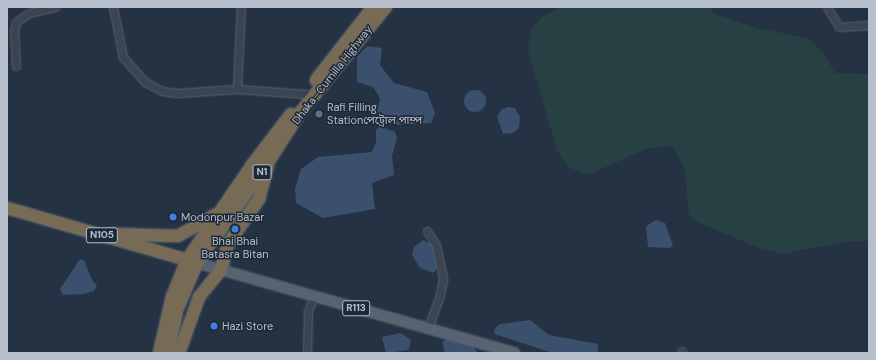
<!DOCTYPE html>
<meta charset="utf-8">
<style>
body{margin:0}
#map{position:relative;width:876px;height:360px;overflow:hidden;background:#253243;font-family:"DM Sans","Noto Sans Bengali",sans-serif}
div>[style]{position:absolute}
.green>*{inset:0;background:#274043}
.water>*{inset:0;background:#3a506c}
.round{border-radius:50%}
.roads{filter:drop-shadow(0 0 1px #58626f) drop-shadow(0 0 1px #58626f)}
.street>*{height:7px;margin:-3.5px;padding:0 3.5px;transform-origin:3.5px;border-radius:3.5px;background:#3a4452}
.primary>*{height:10px;margin:-5px;padding:0 5px;transform-origin:5px;border-radius:5px;background:#586372}
.highway>*{height:12px;margin:-6px;padding:0 6px;transform-origin:6px;border-radius:6px;background:#786b56}
.dots>*{width:11px;height:11px;translate:-50% -50%;box-sizing:border-box;border:2px solid #1e2937;border-radius:50%}
span{translate:-50% -50%;white-space:nowrap;text-align:center;line-height:1.15;-webkit-text-stroke:3px #1e2937;paint-order:stroke}
.shield-label span{padding:1px 3px;background:#1e2937;border:1px solid;border-radius:3px;-webkit-text-stroke-width:0}
.shield-label{font-size:10px;color:#b7bfcc;font-weight:700}
.street-label{font-size:11px;color:#b7bfcc}
.poi-label{font-size:11px;color:#b7bfcc}
.left{translate:0 -50%;text-align:left}
.frame{position:absolute;inset:0;border:8px solid #b7bfcc;pointer-events:none}
</style>
<div id="map">
<div class="green">
<div style="clip-path:polygon(561px 7px,711px 7px,713px 13px,757px 28px,807px 38px,824px 54px,835px 73px,869px 74px,869px 241px,844px 242px,782px 254px,756px 247px,697px 222px,689px 215px,685px 169px,672px 146px,648px 148px,588px 175px,568px 167px,557px 151px,528px 50px,532px 27px,543px 16px)"></div>
</div>
<div class="water">
<div style="clip-path:polygon(367px 46px,382px 48px,380px 65px,394px 83px,427px 92px,435px 113px,431px 123px,396px 125px,378px 121px,376px 117px,380px 99px,377px 93px,373px 87px,357px 82px,357px 57px)"></div>
<div class="round" style="left:464px;top:90px;width:22px;height:22px"></div>
<div style="clip-path:polygon(508px 107px,515px 108px,520px 117px,519px 128px,513px 133px,503px 134px,497px 117px,501px 110px)"></div>
<div style="clip-path:polygon(380px 126px,395px 132px,397px 138px,392px 156px,394px 175px,372px 183px,375px 209px,323px 218px,296px 203px,295px 189px,301px 169px,318px 157px,372px 152px,376px 142px,376px 130px)"></div>
<div style="clip-path:polygon(656px 220px,665px 223px,673px 246px,669px 248px,648px 247px,646px 226px)"></div>
<div style="clip-path:polygon(423px 240px,432px 244px,437px 260px,436px 270px,433px 273px,420px 268px,412px 255px,414px 247px)"></div>
<div style="clip-path:polygon(80px 259px,84px 260px,92px 280px,97px 286px,94px 291px,84px 294px,63px 295px,60px 289px)"></div>
<div style="clip-path:polygon(530px 320px,549px 335px,598px 344px,598px 353px,553px 353px,494px 334px,495px 328px,500px 324px)"></div>
<div style="clip-path:polygon(401px 333px,411px 340px,409px 350px,386px 353px,382px 337px)"></div>
<div style="clip-path:polygon(447px 339px,472px 345px,478px 353px,445px 353px,442px 342px)"></div>
</div>
<div class="roads">
<div class="street">
<div style="left:113px;top:7px;width:51px;rotate:78.7deg"></div>
<div style="left:123px;top:57px;width:33px;rotate:49deg"></div>
<div style="left:145px;top:82px;width:19px;rotate:28deg"></div>
<div style="left:162px;top:91px;width:15px;rotate:8deg"></div>
<div style="left:177px;top:93px;width:60px;rotate:-3.8deg"></div>
<div style="left:241px;top:7px;width:82px;rotate:92.8deg"></div>
<div style="left:237px;top:89px;width:69px;rotate:4.1deg"></div>
<div style="left:827px;top:7px;width:23px;rotate:59deg"></div>
<div style="left:839px;top:27px;width:30px;rotate:-4deg"></div>
<div style="left:16px;top:66px;width:35px;rotate:-93deg"></div>
<div style="left:14px;top:31px;width:9px;rotate:-77deg"></div>
<div style="left:16px;top:22px;width:16px;rotate:-35deg"></div>
<div style="left:29px;top:13px;width:27px;rotate:-13deg"></div>
<div style="left:427px;top:231px;width:17px;rotate:57deg"></div>
<div style="left:436px;top:245px;width:35px;rotate:78deg"></div>
<div style="left:443px;top:279px;width:16px;rotate:101deg"></div>
<div style="left:440px;top:295px;width:35px;rotate:110deg"></div>
<div style="left:307px;top:353px;width:42px;rotate:-88.6deg"></div>
<div style="left:308px;top:311px;width:16px;rotate:-68deg"></div>
<div style="left:681px;top:353px;width:2px;rotate:-63deg"></div>
</div>
<div class="primary">
<div style="left:197px;top:263px;width:330px;rotate:15.8deg"></div>
</div>
<div class="highway">
<div style="left:316px;top:80px;width:93px;rotate:-52deg"></div>
<div style="left:7px;top:208px;width:195px;rotate:16.1deg"></div>
<div style="left:111px;top:234px;width:67px;rotate:1.7deg"></div>
<div style="left:178px;top:236px;width:43px;rotate:-29.6deg"></div>
<div style="left:159px;top:353px;width:57px;rotate:-76.9deg"></div>
<div style="left:172px;top:297px;width:40px;rotate:-68deg"></div>
<div style="left:187px;top:260px;width:115px;rotate:-55.6deg"></div>
<div style="left:252px;top:165px;width:64px;rotate:-52.6deg"></div>
<div style="left:168px;top:353px;width:44px;rotate:-78.2deg"></div>
<div style="left:177px;top:310px;width:51px;rotate:-66.9deg"></div>
<div style="left:197px;top:263px;width:125px;rotate:-54.8deg"></div>
<div style="left:269px;top:161px;width:56px;rotate:-57.4deg"></div>
<div style="left:299px;top:114px;width:138px;rotate:-50.9deg"></div>
<div style="left:179px;top:353px;width:59px;rotate:-70.3deg"></div>
<div style="left:199px;top:297px;width:35px;rotate:-51deg"></div>
<div style="left:221px;top:270px;width:27px;rotate:-75deg"></div>
<div style="left:228px;top:244px;width:55px;rotate:-55.4deg"></div>
<div style="left:259px;top:199px;width:34px;rotate:-75deg"></div>
</div>
</div>
<div class="dots">
<div style="left:319px;top:114px;background:#5c6f8a"></div>
<div style="left:173px;top:217px;background:#3f7fe0"></div>
<div style="left:235px;top:229px;background:#3f7fe0"></div>
<div style="left:214px;top:326px;background:#3f7fe0"></div>
</div>
<div class="shield-label">
<span style="left:262px;top:172px">N1</span>
<span style="left:102px;top:235px">N105</span>
<span style="left:356px;top:308px">R113</span>
</div>
<div class="street-label">
<span style="left:332px;top:75px;rotate:-52deg">Dhaka–Cumilla Highway</span>
</div>
<div class="poi-label">
<span class="left" style="left:327px;top:114px">Rafi Filling<br>Stationপেট্রোল পাম্প</span>
<span class="left" style="left:181px;top:217px">Modonpur Bazar</span>
<span style="left:235px;top:248px">Bhai Bhai<br>Batasra Bitan</span>
<span class="left" style="left:222px;top:326px">Hazi Store</span>
</div>
<div class="frame"></div>
</div>
